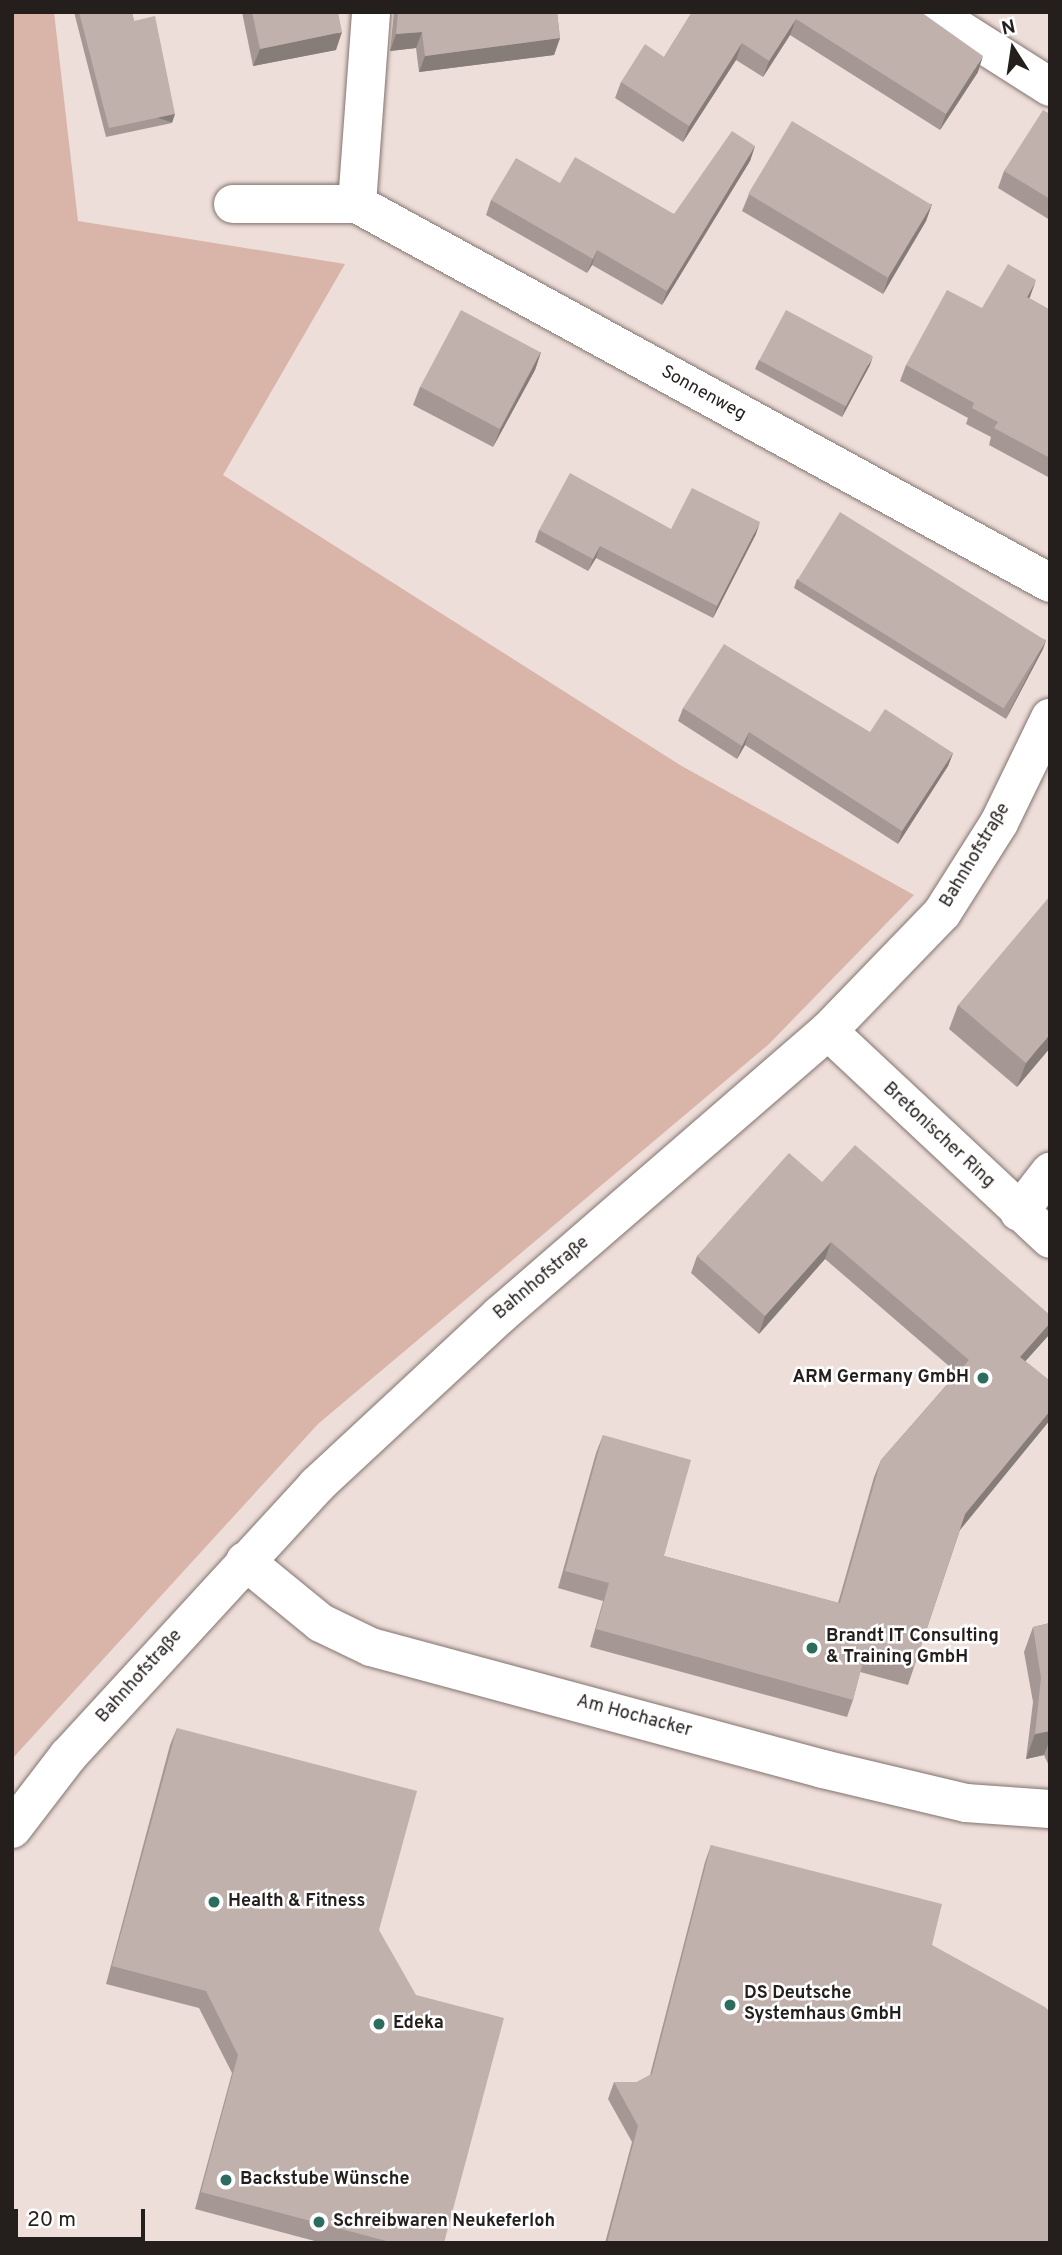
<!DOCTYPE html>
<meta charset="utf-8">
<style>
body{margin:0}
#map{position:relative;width:1062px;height:2255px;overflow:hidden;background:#eeded9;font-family:Overpass,sans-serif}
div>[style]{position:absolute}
.green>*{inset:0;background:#d9b4a9}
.roads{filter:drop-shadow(0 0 2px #827470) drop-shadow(0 0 2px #827470)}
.minor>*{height:38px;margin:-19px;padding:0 19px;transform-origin:19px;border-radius:19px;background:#fff}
.wall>*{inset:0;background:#a59894}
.shaded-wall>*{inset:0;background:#867c78;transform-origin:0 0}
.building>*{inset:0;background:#c0b1ac;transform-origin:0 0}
.dots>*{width:19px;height:19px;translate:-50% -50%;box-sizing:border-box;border:4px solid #fff;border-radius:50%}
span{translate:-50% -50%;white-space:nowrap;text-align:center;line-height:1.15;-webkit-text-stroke:5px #fff;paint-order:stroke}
.street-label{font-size:18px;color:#241e1c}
.poi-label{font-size:18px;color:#241e1c;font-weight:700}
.right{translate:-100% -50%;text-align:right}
.left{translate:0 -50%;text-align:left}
.frame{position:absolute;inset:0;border:14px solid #241e1c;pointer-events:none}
.north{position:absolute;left:978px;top:14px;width:70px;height:70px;-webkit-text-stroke:5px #fff;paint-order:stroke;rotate:348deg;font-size:19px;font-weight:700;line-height:28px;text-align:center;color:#241e1c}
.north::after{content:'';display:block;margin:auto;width:24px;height:32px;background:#241e1c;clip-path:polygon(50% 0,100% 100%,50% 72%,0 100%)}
.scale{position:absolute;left:14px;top:2209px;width:131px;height:32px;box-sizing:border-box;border:4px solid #241e1c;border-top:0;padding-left:9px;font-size:21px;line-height:24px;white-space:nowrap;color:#241e1c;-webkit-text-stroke:5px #fff;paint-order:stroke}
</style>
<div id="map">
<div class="green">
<div style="clip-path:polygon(12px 12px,54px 12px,78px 221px,345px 264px,223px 475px,680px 765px,914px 895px,768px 1045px,318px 1424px,12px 1759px)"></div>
</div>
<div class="roads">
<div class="minor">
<div style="left:932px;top:12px;width:140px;rotate:32.4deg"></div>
<div style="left:233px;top:204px;width:124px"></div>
<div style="left:357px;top:204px;width:790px;rotate:28.67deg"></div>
<div style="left:357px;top:204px;width:193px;rotate:-85.8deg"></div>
<div style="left:828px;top:1031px;width:304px;rotate:43.1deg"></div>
<div style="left:1019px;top:1212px;width:51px;rotate:-52.2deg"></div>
<div style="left:245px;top:1561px;width:98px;rotate:39.2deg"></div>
<div style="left:321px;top:1623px;width:55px;rotate:25.6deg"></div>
<div style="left:371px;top:1647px;width:468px;rotate:15.1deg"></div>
<div style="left:823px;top:1769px;width:147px;rotate:13.4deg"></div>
<div style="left:966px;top:1803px;width:84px;rotate:4.1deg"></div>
<div style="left:12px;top:1829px;width:92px;rotate:-52.5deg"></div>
<div style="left:68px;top:1756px;width:368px;rotate:-47.4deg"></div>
<div style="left:317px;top:1485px;width:250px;rotate:-42.9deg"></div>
<div style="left:500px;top:1315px;width:434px;rotate:-40.9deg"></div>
<div style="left:828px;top:1031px;width:164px;rotate:-46deg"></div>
<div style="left:942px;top:913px;width:107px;rotate:-57.7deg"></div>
<div style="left:999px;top:823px;width:117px;rotate:-64.1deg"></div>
</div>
</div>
<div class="wall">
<div style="clip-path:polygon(74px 12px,132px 12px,134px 21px,172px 123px,106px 137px)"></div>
<div style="clip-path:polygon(242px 12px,338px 12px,336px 50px,253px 66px)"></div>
<div style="clip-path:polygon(394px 12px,557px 12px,560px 38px,554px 55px,419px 72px,416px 48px,390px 51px)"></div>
<div style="clip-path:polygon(692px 12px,921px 12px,978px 72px,940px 130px,790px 35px,763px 77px,736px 60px,683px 142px,615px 98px,621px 82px,664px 57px)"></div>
<div style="clip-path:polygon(1050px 114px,1050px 220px,998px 188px,1004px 171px)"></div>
<div style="clip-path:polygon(755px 146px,750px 161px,662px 305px,592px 265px,587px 273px,486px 215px,491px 200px,560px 183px,674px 214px)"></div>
<div style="clip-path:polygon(749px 194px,932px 204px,926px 221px,883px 294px,742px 211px)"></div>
<div style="clip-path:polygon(1029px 298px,1050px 310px,1050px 478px,989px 445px,991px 437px,966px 424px,968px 418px,900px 381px,906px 365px,982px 308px)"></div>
<div style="clip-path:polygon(541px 352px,535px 370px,493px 447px,413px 405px,420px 387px)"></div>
<div style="clip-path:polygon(759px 360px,870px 365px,842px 417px,755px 369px)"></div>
<div style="clip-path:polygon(671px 529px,756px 534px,713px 618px,596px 558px,588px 571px,535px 542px,539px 530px)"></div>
<div style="clip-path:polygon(797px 579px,1046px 640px,1043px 649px,1006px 719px,794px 588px)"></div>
<div style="clip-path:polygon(683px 708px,870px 732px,953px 753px,948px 766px,898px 844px,745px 745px,737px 759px,678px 721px)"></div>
<div style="clip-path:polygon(958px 1005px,1050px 1048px,1017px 1087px,949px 1029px)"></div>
<div style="clip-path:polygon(822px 1182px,1050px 1315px,1050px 1330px,1048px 1336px,1025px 1361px,1050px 1381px,1050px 1420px,960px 1530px,908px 1685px,860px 1672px,853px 1700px,847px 1717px,590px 1647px,603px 1601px,558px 1588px,596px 1453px,603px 1435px,664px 1556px,838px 1603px,874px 1477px,881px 1460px,957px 1373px,825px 1259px,759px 1334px,691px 1273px,697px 1256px)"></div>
<div style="clip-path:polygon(1050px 1623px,1050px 1766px,1049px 1766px,1044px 1755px,1026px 1759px,1033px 1702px,1024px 1652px,1033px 1627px)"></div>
<div style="clip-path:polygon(177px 1728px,379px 1930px,444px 2243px,322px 2243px,195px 2209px,232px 2073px,199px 2008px,106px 1984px,170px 1745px)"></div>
<div style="clip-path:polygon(711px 1845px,932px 1945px,1050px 2243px,605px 2243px,632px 2142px,608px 2099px,614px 2082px,637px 2082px,650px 2075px,705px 1862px)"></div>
</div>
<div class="shaded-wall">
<div style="clip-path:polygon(796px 19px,790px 35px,763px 77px,769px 61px)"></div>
<div style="clip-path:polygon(342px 32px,336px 50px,253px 66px,260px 49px)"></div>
<div style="clip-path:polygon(422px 32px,416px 48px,390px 51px,396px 34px)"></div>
<div style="clip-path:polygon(560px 38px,554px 55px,419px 72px,425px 56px)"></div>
<div style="clip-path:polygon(742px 43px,736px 60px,683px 142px,689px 126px)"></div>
<div style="clip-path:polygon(983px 56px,978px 72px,940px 130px,946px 114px)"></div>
<div style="left:175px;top:114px;width:9px;height:67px;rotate:108deg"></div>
<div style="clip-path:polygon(755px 146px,750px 161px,662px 305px,667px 291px)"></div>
<div style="clip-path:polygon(932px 204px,926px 221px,883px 294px,889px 276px)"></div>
<div style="clip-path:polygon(597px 250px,592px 265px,587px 273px,593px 259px)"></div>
<div style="clip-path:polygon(1036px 280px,1030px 297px,1021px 313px,1027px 297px)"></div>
<div style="clip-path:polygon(541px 352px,535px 370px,493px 447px,500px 430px)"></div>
<div style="clip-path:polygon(873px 356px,870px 365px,842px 417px,845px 408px)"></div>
<div style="clip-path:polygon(760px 522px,756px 534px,713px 618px,717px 606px)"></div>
<div style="clip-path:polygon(600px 546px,596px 558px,588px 571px,593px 559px)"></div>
<div style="clip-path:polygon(1046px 640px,1043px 649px,1006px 719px,1010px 710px)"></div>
<div style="clip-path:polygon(749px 732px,745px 745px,737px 759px,742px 746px)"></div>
<div style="clip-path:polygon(953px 753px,948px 766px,898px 844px,902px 831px)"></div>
<div style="clip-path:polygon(1050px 1034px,1050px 1048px,1017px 1087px,1026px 1063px)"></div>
<div style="clip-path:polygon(831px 1242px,825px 1259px,759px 1334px,765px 1316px)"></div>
<div style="clip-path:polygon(1050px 1323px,1050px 1330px,1048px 1336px,1014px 1374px,1020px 1357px)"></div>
<div style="clip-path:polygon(1050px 1411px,1050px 1420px,959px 1531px,965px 1514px)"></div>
<div style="clip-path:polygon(1050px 1731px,1050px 1739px,1044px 1755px,1026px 1759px,1035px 1734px)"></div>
</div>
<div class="building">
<div style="clip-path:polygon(79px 12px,132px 12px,134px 21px,155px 16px,175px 114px,109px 128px)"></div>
<div style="clip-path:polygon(252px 12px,338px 12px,342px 32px,260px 49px)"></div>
<div style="clip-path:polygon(398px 12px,557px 12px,560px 38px,425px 56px,422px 32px,396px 34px)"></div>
<div style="clip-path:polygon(692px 12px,921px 12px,983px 56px,946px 114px,796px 19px,769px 61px,742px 43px,689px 126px,621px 82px,645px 44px,664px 57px)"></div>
<div style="clip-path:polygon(1043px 110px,1050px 114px,1050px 199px,1004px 171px)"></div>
<div style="left:792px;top:121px;width:163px;height:85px;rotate:31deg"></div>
<div style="clip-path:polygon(732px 131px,755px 146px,667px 291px,597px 250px,593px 259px,491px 200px,516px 158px,560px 183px,575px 157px,674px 214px)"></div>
<div style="clip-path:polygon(1008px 264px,1036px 280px,1027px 297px,1050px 310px,1050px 458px,994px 428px,998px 422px,972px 408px,974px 403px,906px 365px,947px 290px,982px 308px)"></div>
<div style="left:461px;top:310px;width:90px;height:87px;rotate:28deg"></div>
<div style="left:786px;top:310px;width:98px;height:57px;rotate:28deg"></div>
<div style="clip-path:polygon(570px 473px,671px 529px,692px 488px,760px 522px,717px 606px,600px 546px,593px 559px,539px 530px)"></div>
<div style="left:840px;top:512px;width:243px;height:80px;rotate:32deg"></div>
<div style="clip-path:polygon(724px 644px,870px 732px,885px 709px,953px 753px,902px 831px,749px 732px,742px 746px,683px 708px)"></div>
<div style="clip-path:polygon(1050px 896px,1050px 1034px,1026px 1063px,958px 1005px)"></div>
<div style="clip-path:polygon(855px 1145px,1050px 1315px,1050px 1323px,1020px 1357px,1050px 1381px,1050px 1411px,965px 1514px,914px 1667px,865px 1655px,853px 1700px,596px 1629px,609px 1583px,565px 1571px,603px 1435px,691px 1460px,664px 1556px,840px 1603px,881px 1460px,969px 1360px,831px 1242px,765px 1316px,697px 1256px,789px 1153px,822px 1182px)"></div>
<div style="clip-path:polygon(1050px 1623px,1050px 1731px,1035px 1734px,1041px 1678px,1033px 1627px)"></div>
<div style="clip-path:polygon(177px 1728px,417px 1791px,379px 1930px,416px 1995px,504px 2018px,444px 2243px,394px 2243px,201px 2192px,238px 2055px,206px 1991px,112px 1966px)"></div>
<div style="clip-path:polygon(711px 1845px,942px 1904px,932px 1945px,1045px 2007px,1050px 2012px,1050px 2243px,607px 2243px,638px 2126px,614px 2082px,637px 2082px,652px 2074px)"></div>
</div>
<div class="dots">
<div style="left:983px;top:1378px;background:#2c6d5d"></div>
<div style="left:812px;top:1648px;background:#2c6d5d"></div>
<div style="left:214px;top:1902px;background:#2c6d5d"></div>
<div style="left:730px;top:2005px;background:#2c6d5d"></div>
<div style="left:379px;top:2024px;background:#2c6d5d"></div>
<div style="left:226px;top:2180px;background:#2c6d5d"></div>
<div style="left:319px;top:2222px;background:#2c6d5d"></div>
</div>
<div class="street-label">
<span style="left:703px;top:394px;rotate:29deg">Sonnenweg</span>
<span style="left:976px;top:856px;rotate:-59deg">Bahnhofstraße</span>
<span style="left:938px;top:1136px;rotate:43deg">Bretonischer Ring</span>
<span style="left:542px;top:1279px;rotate:-40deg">Bahnhofstraße</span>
<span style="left:140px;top:1677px;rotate:-48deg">Bahnhofstraße</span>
<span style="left:634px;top:1717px;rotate:15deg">Am Hochacker</span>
</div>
<div class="poi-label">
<span class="right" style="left:969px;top:1378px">ARM Germany GmbH</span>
<span class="left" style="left:826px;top:1648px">Brandt IT Consulting<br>&amp; Training GmbH</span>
<span class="left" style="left:228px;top:1902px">Health &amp; Fitness</span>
<span class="left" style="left:744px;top:2005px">DS Deutsche<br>Systemhaus GmbH</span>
<span class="left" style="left:393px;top:2024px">Edeka</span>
<span class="left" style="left:240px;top:2180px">Backstube Wünsche</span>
<span class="left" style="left:333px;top:2222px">Schreibwaren Neukeferloh</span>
</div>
<div class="frame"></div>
<div class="north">N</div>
<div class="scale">20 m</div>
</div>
